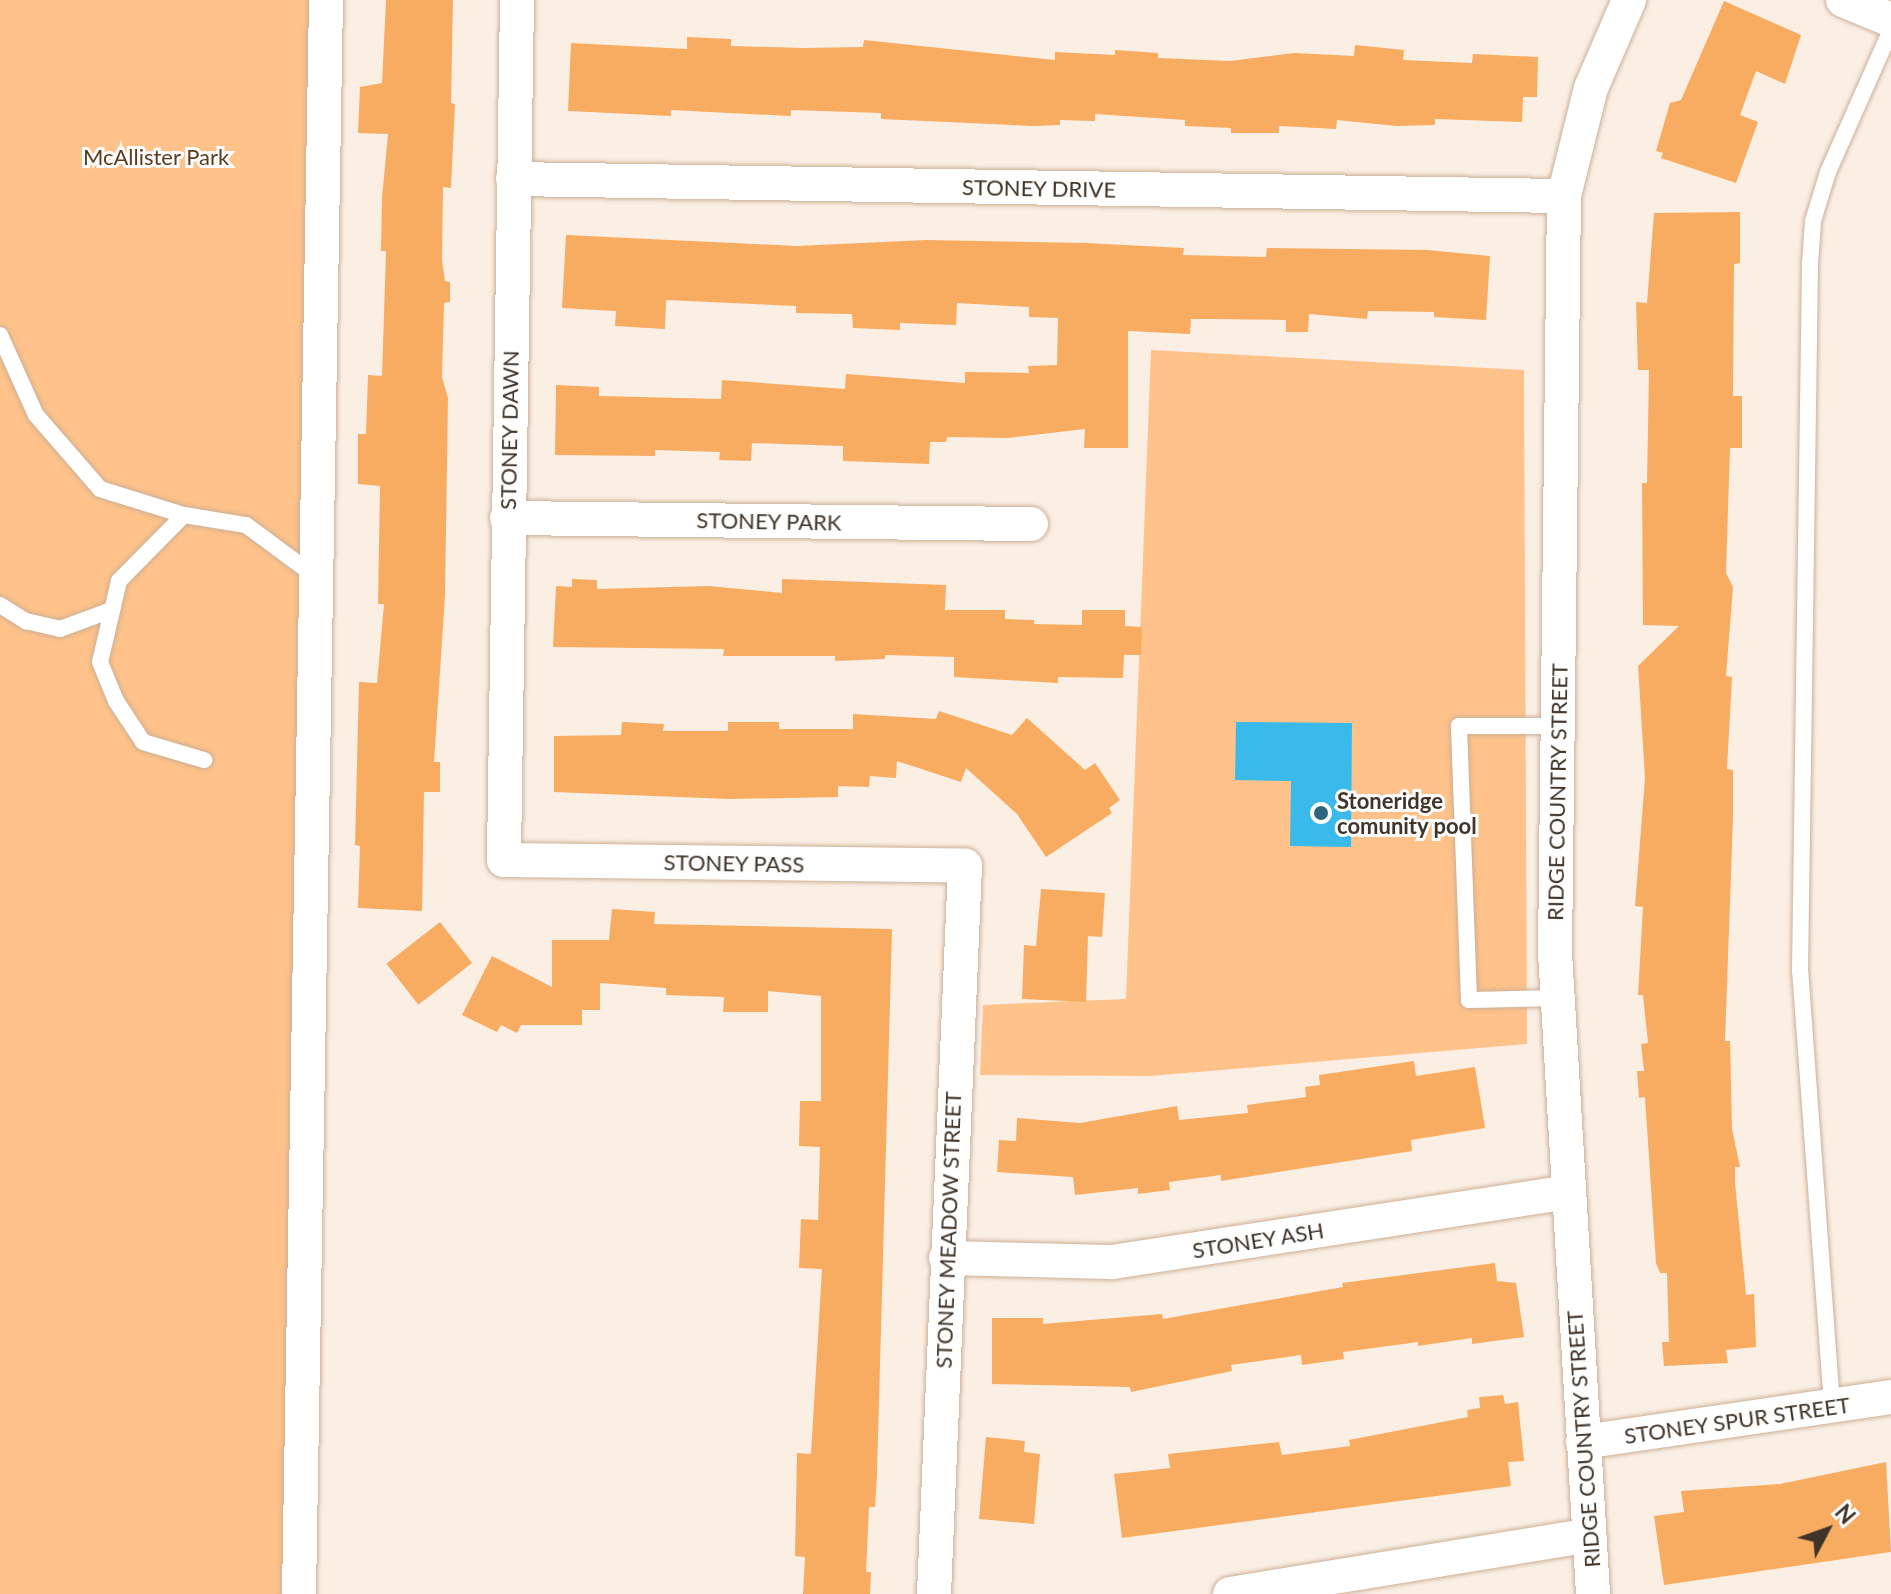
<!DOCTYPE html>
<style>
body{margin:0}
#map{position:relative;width:1891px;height:1594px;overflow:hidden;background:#fbefe4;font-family:Lato,sans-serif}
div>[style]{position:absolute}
.green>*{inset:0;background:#fec28a;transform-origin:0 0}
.water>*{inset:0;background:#39baea}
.building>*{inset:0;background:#f8ac61;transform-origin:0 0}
.roads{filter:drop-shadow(0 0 2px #ccaf96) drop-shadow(0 0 2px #ccaf96)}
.service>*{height:16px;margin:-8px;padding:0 8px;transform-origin:8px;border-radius:8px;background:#fff}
.minor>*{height:34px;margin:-17px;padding:0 17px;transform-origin:17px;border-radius:17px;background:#fff}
.dots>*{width:22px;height:22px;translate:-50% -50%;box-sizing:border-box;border:4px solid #fefefe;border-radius:50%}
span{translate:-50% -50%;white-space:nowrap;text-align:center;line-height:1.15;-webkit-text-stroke:6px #fefefe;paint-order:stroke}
.park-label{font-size:22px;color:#5c3d1e}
.street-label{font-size:22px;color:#40342a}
.poi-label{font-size:22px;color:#40342a;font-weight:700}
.left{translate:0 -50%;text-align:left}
.north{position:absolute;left:1787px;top:1490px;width:80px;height:80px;-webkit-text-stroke:6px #fefefe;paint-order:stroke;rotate:49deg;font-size:22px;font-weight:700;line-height:32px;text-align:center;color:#40342a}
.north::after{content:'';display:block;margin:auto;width:28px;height:36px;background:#40342a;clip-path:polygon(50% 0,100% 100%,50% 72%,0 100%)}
</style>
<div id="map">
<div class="green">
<div style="left:0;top:0;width:315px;height:1594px"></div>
<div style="clip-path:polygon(1151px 350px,1524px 370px,1527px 1044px,1150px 1076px,980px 1075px,983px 1005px,1126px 999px)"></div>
</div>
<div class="water">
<div style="clip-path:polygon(1236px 722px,1352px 723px,1351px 847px,1290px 846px,1291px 781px,1235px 780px)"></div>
</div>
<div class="building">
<div style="clip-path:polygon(386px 0,453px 0,451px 103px,455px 104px,451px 188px,443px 187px,442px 260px,445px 281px,450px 282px,450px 302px,444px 303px,442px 377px,448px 398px,445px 596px,434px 762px,440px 762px,440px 792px,424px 792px,422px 911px,358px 908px,360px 846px,355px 845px,359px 682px,377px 683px,384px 604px,378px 604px,380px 486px,358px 484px,358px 434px,366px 434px,368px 375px,382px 376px,386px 251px,381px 251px,382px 198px,388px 134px,358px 133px,360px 87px,382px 83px)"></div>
<div style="clip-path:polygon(1724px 1px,1801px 35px,1785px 84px,1756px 71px,1740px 115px,1758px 122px,1736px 183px,1661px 158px,1663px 153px,1656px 151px,1670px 103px,1681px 100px)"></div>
<div style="clip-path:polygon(687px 37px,731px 39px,731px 46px,803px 48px,863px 47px,864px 40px,1055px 60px,1055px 52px,1115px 55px,1115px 50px,1158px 53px,1158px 58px,1230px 61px,1294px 53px,1354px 56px,1355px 45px,1404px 50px,1403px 60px,1472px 63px,1473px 54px,1538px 57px,1537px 97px,1523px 97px,1522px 122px,1435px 119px,1435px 125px,1396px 126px,1337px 120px,1336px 129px,1279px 126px,1279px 133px,1231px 133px,1231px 128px,1185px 126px,1185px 120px,1095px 114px,1095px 121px,1060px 120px,1060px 125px,1034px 126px,881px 119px,881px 113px,791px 110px,791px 116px,671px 110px,671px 116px,568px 111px,571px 43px,687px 49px)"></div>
<div style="clip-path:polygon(1740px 212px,1740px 263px,1734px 264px,1733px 396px,1742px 396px,1742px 448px,1730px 448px,1726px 573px,1733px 587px,1726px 676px,1732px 677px,1727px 769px,1733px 770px,1733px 818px,1725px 1041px,1730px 1041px,1732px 1129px,1740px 1167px,1735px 1167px,1735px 1182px,1746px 1295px,1754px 1294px,1756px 1347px,1726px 1350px,1728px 1363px,1664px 1366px,1662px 1342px,1669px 1342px,1667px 1273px,1660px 1273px,1656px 1263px,1645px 1097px,1639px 1098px,1637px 1071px,1644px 1071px,1641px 1044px,1648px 1043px,1643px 995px,1638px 995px,1643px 907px,1635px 906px,1645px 778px,1638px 666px,1679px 626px,1643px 625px,1642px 483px,1647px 483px,1649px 370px,1638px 370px,1636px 302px,1647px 303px,1654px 213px)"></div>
<div style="clip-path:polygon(566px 235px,797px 246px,926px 240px,1085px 243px,1184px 248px,1183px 255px,1266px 257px,1267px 248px,1427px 250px,1490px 256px,1486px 320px,1434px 317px,1434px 312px,1368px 311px,1367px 319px,1309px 314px,1308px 332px,1286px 332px,1286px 320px,1214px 319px,1191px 319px,1190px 334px,1128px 331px,1128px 448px,1084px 448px,1085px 429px,1008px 438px,947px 437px,946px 442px,930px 442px,929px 464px,843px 461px,843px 446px,752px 443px,751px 461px,719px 460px,720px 452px,655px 450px,655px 456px,555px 455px,556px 385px,599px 387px,599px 396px,721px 399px,722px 380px,845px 389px,846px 374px,965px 383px,965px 372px,1029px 373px,1028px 366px,1057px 365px,1058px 318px,1029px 317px,1029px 307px,957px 303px,956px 325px,900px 323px,900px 330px,853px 328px,852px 314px,796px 313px,796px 306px,666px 300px,665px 329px,615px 326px,616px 311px,562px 308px)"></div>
<div style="clip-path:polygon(572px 579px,597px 580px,597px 589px,709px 586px,782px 593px,782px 579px,946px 585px,945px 610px,1005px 610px,1005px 619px,1034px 620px,1034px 624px,1082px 625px,1082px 610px,1125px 610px,1125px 626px,1142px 627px,1141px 655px,1124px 655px,1123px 678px,1058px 677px,1058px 683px,954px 677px,954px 657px,885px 655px,885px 659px,835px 661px,835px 656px,723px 656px,724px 649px,553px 647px,556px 586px,572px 587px)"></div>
<div style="clip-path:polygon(939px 711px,1012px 735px,1027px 718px,1085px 770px,1095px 763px,1120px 800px,1109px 808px,1112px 813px,1046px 857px,1017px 814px,966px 768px,961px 782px,897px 761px,896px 778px,870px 776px,869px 787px,838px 786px,838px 797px,729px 799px,554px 792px,554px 736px,621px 735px,622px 722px,664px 724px,663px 731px,728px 731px,728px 722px,779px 722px,779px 729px,853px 729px,853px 714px,936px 719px)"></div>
<div style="clip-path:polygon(1041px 889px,1105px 893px,1102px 937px,1088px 936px,1086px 1002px,1022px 999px,1024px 945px,1036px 946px)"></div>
<div style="clip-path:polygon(612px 909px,655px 912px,654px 924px,892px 929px,877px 1475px,875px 1507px,869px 1507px,866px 1572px,871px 1572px,870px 1594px,803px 1594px,805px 1557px,795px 1556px,797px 1453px,811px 1454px,822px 1269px,799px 1268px,801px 1219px,818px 1220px,820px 1147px,799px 1146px,800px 1101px,821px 1101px,821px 996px,768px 991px,768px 1012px,723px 1012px,724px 997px,666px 995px,666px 988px,600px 983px,600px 1010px,582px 1010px,582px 1025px,521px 1025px,517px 1033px,501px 1025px,497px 1032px,462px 1015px,492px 956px,552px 987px,552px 940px,609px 940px)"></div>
<div style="left:440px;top:922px;width:52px;height:68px;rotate:52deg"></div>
<div style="clip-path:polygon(1414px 1061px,1416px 1076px,1475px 1067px,1485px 1128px,1411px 1140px,1412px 1151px,1221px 1181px,1221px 1175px,1169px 1182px,1170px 1190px,1138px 1194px,1138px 1188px,1075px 1195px,1073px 1177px,997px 1172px,999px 1140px,1016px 1141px,1017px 1118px,1080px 1123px,1177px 1106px,1179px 1120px,1248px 1113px,1247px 1105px,1306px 1097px,1305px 1087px,1320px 1085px,1319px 1075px)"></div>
<div style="clip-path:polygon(1495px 1263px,1497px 1281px,1516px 1283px,1524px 1337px,1472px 1344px,1472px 1338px,1418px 1346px,1418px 1342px,1343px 1352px,1344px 1359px,1302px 1365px,1301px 1355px,1231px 1365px,1232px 1371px,1131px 1392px,1130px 1387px,992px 1384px,992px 1318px,1043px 1318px,1043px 1324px,1162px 1314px,1163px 1319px,1343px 1287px,1342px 1283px)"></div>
<div style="clip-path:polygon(1503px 1395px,1505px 1404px,1518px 1402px,1524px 1461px,1508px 1462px,1511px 1486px,1122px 1538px,1114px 1474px,1170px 1468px,1168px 1454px,1279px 1442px,1282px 1455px,1350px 1446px,1349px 1440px,1468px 1417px,1467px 1410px,1480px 1408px,1479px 1397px)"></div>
<div style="clip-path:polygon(986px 1437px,1025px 1441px,1024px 1452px,1040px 1454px,1034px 1524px,979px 1519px)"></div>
<div style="clip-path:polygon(1886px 1462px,1891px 1552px,1664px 1585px,1654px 1516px,1684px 1512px,1681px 1491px,1780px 1484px)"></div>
</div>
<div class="roads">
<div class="service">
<div style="left:0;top:335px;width:88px;rotate:65.8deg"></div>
<div style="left:36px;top:415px;width:98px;rotate:49.1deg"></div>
<div style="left:100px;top:489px;width:88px;rotate:17.2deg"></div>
<div style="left:184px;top:515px;width:63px;rotate:9.2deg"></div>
<div style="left:246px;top:525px;width:86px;rotate:36.5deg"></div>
<div style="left:184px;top:515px;width:93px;rotate:134.6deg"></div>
<div style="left:119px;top:581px;width:83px;rotate:103.2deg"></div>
<div style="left:100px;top:662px;width:42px;rotate:67.7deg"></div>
<div style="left:116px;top:701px;width:49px;rotate:56.6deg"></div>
<div style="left:143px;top:742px;width:64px;rotate:16.4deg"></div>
<div style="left:0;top:605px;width:31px;rotate:32deg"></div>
<div style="left:26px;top:621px;width:35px;rotate:13deg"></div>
<div style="left:60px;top:629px;width:52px;rotate:-20.2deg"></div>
<div style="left:1557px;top:998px;width:88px;rotate:178.7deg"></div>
<div style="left:1469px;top:1000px;width:274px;rotate:-92.1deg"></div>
<div style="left:1459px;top:726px;width:99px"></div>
<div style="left:1832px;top:1405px;width:434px;rotate:-94.2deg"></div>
<div style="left:1800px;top:972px;width:708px;rotate:-89.19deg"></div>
<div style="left:1810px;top:264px;width:43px;rotate:-86deg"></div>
<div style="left:1813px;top:221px;width:51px;rotate:-73deg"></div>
<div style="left:1828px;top:172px;width:155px;rotate:-66.1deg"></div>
</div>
<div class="minor">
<div style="left:517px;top:0;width:860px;rotate:90.87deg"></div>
<div style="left:504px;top:860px;width:461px;rotate:0.7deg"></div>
<div style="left:965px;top:866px;width:729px;rotate:92.44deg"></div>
<div style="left:1843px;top:0;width:52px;rotate:22.6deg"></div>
<div style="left:513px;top:179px;width:1051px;rotate:0.93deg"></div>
<div style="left:507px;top:518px;width:524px;rotate:0.66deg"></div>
<div style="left:946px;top:1258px;width:166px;rotate:1.4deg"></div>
<div style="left:1112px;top:1262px;width:462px;rotate:-8.7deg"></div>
<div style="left:1583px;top:1442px;width:311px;rotate:-8.3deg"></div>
<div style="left:299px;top:1594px;width:1594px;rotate:-89.03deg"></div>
<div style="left:1230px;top:1594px;width:364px;rotate:-9.3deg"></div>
<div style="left:1593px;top:1594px;width:643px;rotate:-93.39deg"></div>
<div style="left:1555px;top:952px;width:756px;rotate:-89.32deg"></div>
<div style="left:1564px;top:196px;width:111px;rotate:-76deg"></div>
<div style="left:1591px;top:88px;width:96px;rotate:-66.6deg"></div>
</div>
</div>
<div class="dots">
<div style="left:1321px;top:813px;background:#2c677f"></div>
</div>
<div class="park-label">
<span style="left:156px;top:157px">McAllister Park</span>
</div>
<div class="street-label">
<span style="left:1039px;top:188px;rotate:1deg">STONEY DRIVE</span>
<span style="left:509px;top:430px;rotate:-89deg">STONEY DAWN</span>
<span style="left:769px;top:521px;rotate:1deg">STONEY PARK</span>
<span style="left:1557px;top:792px;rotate:-89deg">RIDGE COUNTRY STREET</span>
<span style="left:734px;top:863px;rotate:1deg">STONEY PASS</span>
<span style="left:948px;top:1230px;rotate:-88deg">STONEY MEADOW STREET</span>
<span style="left:1258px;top:1240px;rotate:-9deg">STONEY ASH</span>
<span style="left:1737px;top:1420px;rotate:-8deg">STONEY SPUR STREET</span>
<span style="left:1583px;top:1439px;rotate:-94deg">RIDGE COUNTRY STREET</span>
</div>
<div class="poi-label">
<span class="left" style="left:1337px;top:813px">Stoneridge<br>comunity pool</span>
</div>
<div class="north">N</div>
</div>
